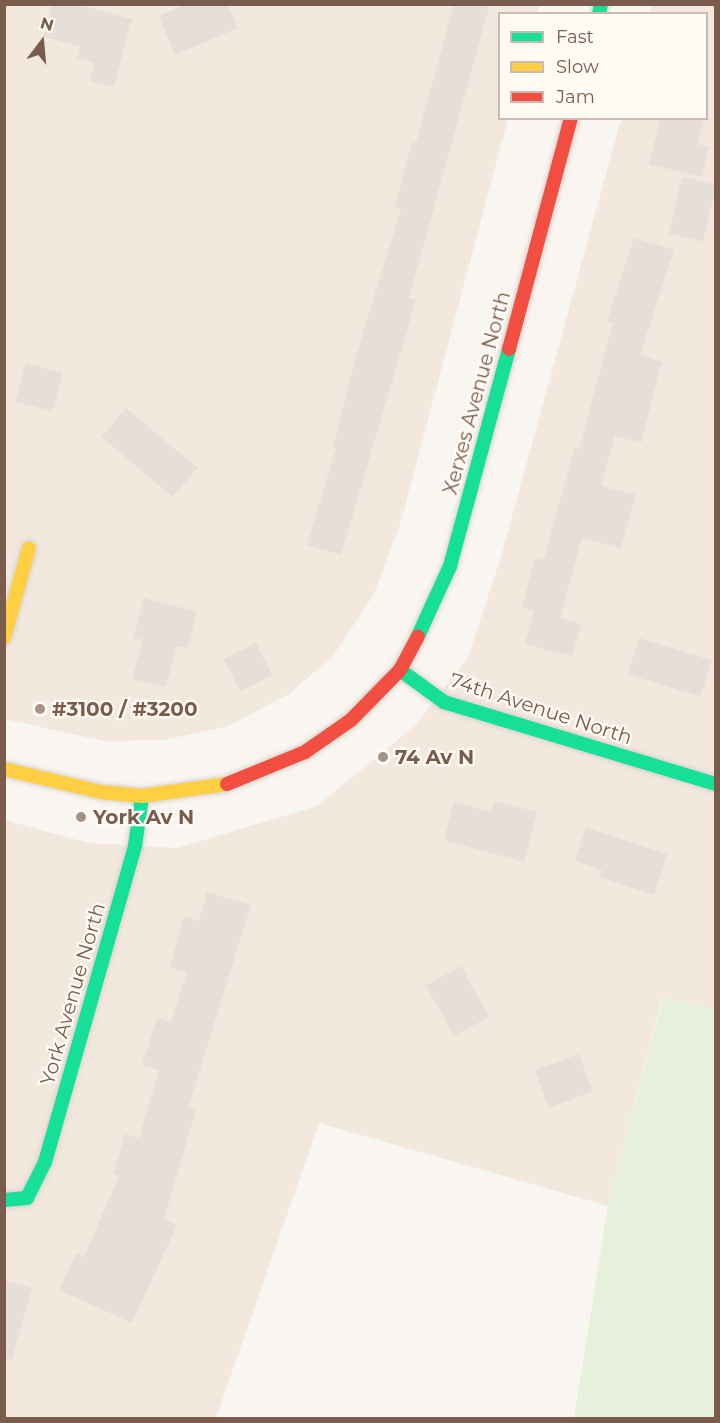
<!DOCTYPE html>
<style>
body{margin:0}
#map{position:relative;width:720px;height:1423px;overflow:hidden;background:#f9f5f0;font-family:Montserrat,sans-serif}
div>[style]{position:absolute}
.residential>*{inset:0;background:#f2e8de}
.green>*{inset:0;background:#e7f0db}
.building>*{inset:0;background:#e6ded7;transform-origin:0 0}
.roads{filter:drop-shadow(0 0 2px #d9d2cb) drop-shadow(0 0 2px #d9d2cb)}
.fast>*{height:14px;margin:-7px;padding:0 7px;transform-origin:7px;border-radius:7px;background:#16e098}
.slow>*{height:14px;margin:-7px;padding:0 7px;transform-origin:7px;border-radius:7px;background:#ffcf43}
.jam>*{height:14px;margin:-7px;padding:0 7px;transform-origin:7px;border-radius:7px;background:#f24e42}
.dots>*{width:16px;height:16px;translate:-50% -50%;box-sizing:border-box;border:3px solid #fffaf3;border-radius:50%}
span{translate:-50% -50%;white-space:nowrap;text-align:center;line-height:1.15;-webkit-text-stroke:4.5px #fffaf3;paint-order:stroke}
.street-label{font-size:20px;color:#7a5c4d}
.poi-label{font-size:20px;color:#7a5c4d;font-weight:700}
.left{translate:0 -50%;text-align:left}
.frame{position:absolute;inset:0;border:6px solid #7a5c4d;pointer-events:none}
.legend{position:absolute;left:498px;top:12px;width:210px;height:108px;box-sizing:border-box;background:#fffaf3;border:2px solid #cabbb1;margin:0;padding:8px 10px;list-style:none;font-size:18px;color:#7a5c4d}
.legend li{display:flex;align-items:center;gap:12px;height:30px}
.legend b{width:30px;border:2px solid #cabbb1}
.north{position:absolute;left:12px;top:12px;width:60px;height:60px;-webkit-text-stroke:4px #fffaf3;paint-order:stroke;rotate:16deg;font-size:16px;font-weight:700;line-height:24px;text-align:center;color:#7a5c4d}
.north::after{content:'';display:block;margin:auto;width:21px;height:27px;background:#7a5c4d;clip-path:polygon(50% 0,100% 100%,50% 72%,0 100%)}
</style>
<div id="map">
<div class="residential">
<div style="clip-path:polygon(4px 5px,539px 5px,537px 13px,500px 14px,500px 118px,508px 119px,400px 525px,374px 594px,333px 656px,289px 694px,228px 726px,164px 740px,104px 741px,5px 719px)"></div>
<div style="clip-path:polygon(652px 5px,715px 5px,715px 1010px,662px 997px,608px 1206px,319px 1123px,216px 1418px,5px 1418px,4px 820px,89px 843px,177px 848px,317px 806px,416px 725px,468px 657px,501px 557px,621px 119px,706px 118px,706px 14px,650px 13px)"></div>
</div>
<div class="green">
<div style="clip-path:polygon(663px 997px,715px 1010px,715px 1418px,574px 1418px,608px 1206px)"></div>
</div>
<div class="building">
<div style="clip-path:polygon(52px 4px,75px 4px,132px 19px,114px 87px,90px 81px,94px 62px,77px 58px,80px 46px,44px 37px)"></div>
<div style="clip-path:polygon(186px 4px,228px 4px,238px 28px,175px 55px,159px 16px)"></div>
<div style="clip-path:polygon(454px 4px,490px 4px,409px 298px,416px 300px,341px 555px,307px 545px,336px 448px,333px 447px,356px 356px,401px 209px,395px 207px,412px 142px,416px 143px)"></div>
<div style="clip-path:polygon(661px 118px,704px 118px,697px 144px,709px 147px,701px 177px,649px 164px)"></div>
<div style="left:682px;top:177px;width:35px;height:58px;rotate:13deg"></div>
<div style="clip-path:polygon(634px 238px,674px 250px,640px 355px,662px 362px,641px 443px,615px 436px,601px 486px,636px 495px,621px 548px,582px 538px,560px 618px,581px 624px,572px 656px,525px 644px,534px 611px,522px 607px,535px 558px,544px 560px,574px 448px,579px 449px,613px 323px,607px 321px)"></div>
<div style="left:26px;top:363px;width:38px;height:40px;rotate:15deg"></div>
<div style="left:126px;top:408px;width:93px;height:38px;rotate:40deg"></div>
<div style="clip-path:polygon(144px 598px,197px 612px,187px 648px,177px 646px,166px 687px,132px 679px,143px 640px,133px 638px)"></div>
<div style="left:639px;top:638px;width:76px;height:38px;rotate:17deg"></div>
<div style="left:256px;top:643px;width:36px;height:36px;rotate:63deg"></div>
<div style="clip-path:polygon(494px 801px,537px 812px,524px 862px,444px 840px,454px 802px,491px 812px)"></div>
<div style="clip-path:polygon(586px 827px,667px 854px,654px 895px,600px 877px,602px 870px,575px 861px)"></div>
<div style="clip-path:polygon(207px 892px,251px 905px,188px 1108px,196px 1110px,164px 1219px,177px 1225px,132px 1323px,59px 1290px,76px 1253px,84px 1257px,119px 1176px,113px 1174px,125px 1134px,139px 1138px,159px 1070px,142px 1065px,157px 1018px,171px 1022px,187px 972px,170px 967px,184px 917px,199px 921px)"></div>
<div style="left:461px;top:966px;width:58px;height:40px;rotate:61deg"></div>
<div style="left:579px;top:1054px;width:40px;height:47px;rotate:70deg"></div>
<div style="clip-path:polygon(4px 1280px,32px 1288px,12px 1359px,4px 1358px)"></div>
</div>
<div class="roads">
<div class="fast">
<div style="left:599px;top:14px;width:10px;rotate:-79deg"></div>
<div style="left:418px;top:636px;width:77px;rotate:-65.4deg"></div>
<div style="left:450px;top:566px;width:225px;rotate:-74.8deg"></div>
<div style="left:400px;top:670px;width:54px;rotate:36deg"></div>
<div style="left:444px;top:702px;width:284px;rotate:16.8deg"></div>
<div style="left:4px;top:1200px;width:23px;rotate:-5deg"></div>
<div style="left:27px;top:1198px;width:40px;rotate:-63.4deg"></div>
<div style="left:45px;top:1162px;width:329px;rotate:-74.1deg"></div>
<div style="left:135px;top:846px;width:50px;rotate:-82deg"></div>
</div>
<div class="slow">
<div style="left:4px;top:638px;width:93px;rotate:-74.5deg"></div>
<div style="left:4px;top:769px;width:100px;rotate:13.3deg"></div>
<div style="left:101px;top:792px;width:41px;rotate:5.6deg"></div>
<div style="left:142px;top:796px;width:86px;rotate:-8deg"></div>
</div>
<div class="jam">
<div style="left:509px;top:349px;width:239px;rotate:-75deg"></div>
<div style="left:227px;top:784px;width:84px;rotate:-22.3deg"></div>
<div style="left:305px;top:752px;width:56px;rotate:-34.8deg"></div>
<div style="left:351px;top:720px;width:70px;rotate:-45.6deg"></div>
<div style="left:400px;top:670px;width:38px;rotate:-62deg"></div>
</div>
</div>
<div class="dots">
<div style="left:40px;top:709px;background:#a69286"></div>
<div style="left:383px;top:757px;background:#a69286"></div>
<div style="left:81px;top:817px;background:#a69286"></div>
</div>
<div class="street-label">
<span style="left:477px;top:393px;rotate:-75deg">Xerxes Avenue North</span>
<span style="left:541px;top:709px;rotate:18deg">74th Avenue North</span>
<span style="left:73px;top:994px;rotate:-74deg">York Avenue North</span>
</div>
<div class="poi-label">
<span class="left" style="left:52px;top:709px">#3100 / #3200</span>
<span class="left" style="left:395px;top:757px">74 Av N</span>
<span class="left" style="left:93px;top:817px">York Av N</span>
</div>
<div class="frame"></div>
<ul class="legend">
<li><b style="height:8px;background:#16e098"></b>Fast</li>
<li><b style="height:8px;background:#ffcf43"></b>Slow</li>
<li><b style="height:8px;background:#f24e42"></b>Jam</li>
</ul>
<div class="north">N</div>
</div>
